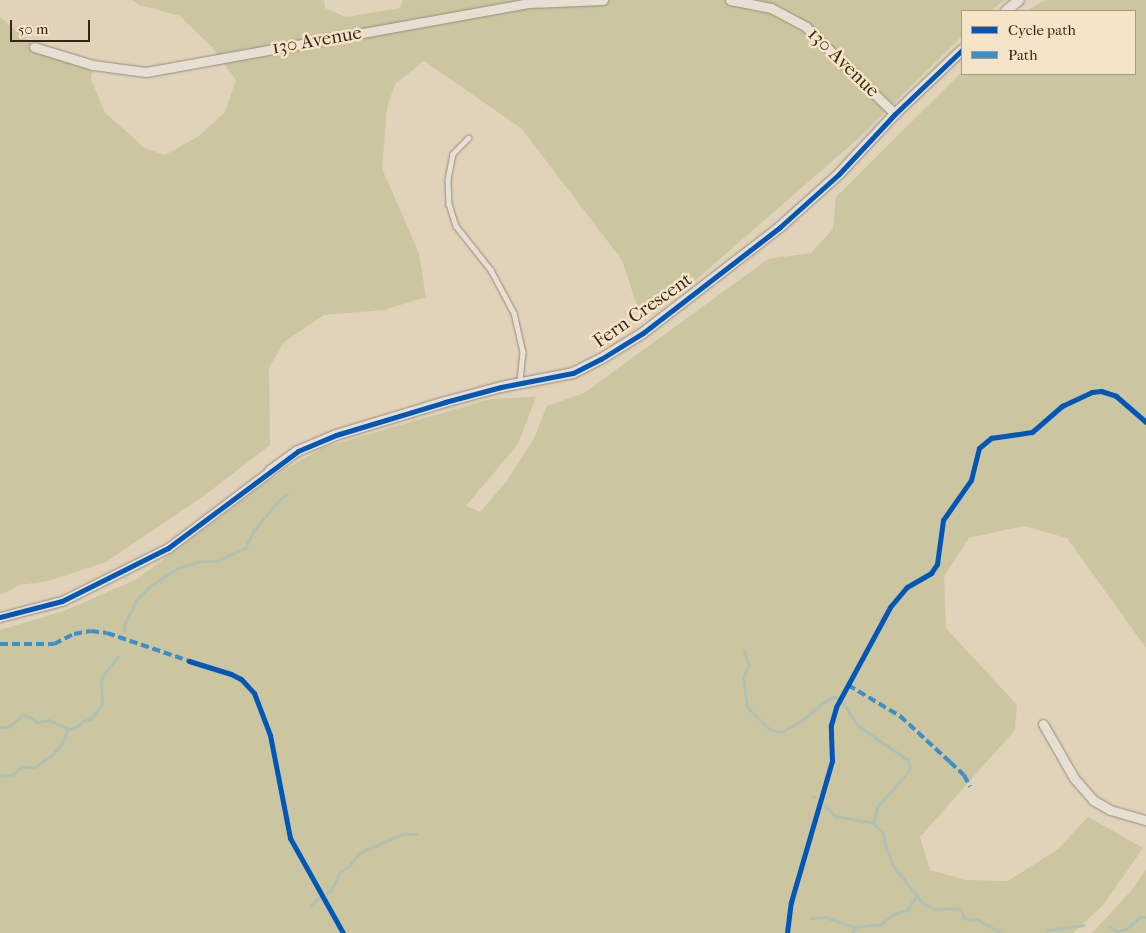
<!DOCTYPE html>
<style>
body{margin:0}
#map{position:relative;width:1146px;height:933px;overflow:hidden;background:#e1d2ba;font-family:"IM FELL French Canon",serif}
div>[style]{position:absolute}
.green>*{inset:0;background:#cbc69f}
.stream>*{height:3px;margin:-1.5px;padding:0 1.5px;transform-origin:1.5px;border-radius:1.5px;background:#b0c0b2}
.roads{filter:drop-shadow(0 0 1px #968b7c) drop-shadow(0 0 1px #968b7c)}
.service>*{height:4.5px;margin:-2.25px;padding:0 2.25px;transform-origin:2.25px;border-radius:2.25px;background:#e6dfd3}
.minor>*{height:9px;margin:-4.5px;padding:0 4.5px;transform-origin:4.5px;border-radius:4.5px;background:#e6dfd3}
.tertiary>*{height:10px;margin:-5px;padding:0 5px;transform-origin:5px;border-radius:5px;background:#e6dfd3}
.quiet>*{height:4px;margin-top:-2px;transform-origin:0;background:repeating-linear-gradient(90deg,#3d8fc8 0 8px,transparent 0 12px)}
.cycleway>*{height:5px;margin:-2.5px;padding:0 2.5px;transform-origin:2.5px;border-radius:2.5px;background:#0057b8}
span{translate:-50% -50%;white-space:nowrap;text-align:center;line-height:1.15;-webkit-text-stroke:5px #f6e4c8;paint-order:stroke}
.street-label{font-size:19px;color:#372616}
.legend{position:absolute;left:961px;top:10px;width:175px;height:65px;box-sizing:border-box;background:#f6e4c8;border:1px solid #aa9881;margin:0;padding:6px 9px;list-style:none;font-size:15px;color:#372616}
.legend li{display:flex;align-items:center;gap:10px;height:25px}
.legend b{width:25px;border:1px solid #aa9881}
.scale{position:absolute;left:10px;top:20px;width:80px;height:22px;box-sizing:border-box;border:2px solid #372616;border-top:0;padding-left:6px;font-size:15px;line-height:18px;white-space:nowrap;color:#372616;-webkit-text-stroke:4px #f6e4c8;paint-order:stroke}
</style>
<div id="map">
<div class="green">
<div style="clip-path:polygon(132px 0,324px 0,325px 8px,346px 17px,400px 8px,403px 0,1004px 0,991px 11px,962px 11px,962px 36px,860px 137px,684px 290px,638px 309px,622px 260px,521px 128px,424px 61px,395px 84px,387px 108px,382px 169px,419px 253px,426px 297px,384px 310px,324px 315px,284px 342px,269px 368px,270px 445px,205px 495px,106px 562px,48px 581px,20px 585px,0 595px,0 17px,34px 46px,93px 65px,91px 79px,105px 113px,145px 148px,165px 155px,199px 136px,225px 112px,236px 80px,212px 47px,180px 16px,140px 5px)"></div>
<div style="clip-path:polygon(1046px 0,1146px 0,1146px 648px,1067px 538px,1023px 526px,969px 538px,944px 576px,946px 628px,1017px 705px,1015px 730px,920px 837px,930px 870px,965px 880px,1008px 881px,1058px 849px,1088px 817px,1143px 848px,1104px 904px,1073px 933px,0 933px,0 630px,64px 611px,137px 579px,282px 471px,324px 447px,491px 399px,536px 397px,518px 444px,466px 506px,480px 512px,506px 482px,534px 438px,547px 406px,584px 393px,768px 259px,811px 253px,833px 229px,836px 197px,962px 72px,1135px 74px,1135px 11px,1026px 11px)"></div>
<div style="clip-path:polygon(1146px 869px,1146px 933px,1092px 933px,1131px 891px)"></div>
</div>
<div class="stream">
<div style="left:124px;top:631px;width:6px;rotate:-90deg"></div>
<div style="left:124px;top:625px;width:28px;rotate:-64deg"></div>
<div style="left:136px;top:600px;width:20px;rotate:-45deg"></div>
<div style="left:150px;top:586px;width:33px;rotate:-33deg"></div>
<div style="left:178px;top:568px;width:25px;rotate:-16deg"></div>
<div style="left:202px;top:561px;width:14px"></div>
<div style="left:216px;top:561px;width:32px;rotate:-24deg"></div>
<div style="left:245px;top:548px;width:20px;rotate:-63deg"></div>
<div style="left:254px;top:530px;width:39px;rotate:-50deg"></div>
<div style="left:279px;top:500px;width:10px;rotate:-37deg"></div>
<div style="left:744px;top:650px;width:16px;rotate:72deg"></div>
<div style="left:749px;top:665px;width:13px;rotate:117deg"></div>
<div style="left:743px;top:677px;width:30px;rotate:82deg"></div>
<div style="left:747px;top:707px;width:31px;rotate:45deg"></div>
<div style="left:769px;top:729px;width:12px;rotate:14deg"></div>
<div style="left:781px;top:732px;width:25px;rotate:-29deg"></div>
<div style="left:803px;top:720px;width:27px;rotate:-42deg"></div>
<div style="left:823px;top:702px;width:12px;rotate:-24deg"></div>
<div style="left:834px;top:697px;width:8px;rotate:23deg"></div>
<div style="left:841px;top:700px;width:31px;rotate:57deg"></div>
<div style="left:858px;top:726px;width:60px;rotate:34.2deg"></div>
<div style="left:908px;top:760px;width:7px;rotate:74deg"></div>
<div style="left:910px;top:767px;width:5px;rotate:112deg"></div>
<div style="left:908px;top:772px;width:47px;rotate:131.5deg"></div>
<div style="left:877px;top:807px;width:16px;rotate:104deg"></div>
<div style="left:873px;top:823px;width:14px;rotate:45deg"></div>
<div style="left:883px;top:833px;width:12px;rotate:81deg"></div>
<div style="left:885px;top:845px;width:24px;rotate:68deg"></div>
<div style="left:894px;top:867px;width:47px;rotate:51.9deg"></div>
<div style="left:923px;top:904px;width:14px;rotate:21deg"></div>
<div style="left:936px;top:909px;width:21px;rotate:-3deg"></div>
<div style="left:957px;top:908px;width:4px;rotate:27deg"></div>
<div style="left:961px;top:910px;width:9px;rotate:69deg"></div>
<div style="left:964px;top:918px;width:14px;rotate:8deg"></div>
<div style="left:978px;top:920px;width:26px;rotate:29deg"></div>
<div style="left:0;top:727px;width:8px"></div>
<div style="left:8px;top:727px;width:19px;rotate:-39deg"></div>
<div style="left:23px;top:715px;width:6px;rotate:9deg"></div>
<div style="left:29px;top:716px;width:10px;rotate:37deg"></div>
<div style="left:37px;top:722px;width:12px;rotate:-9deg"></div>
<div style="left:49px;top:720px;width:21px;rotate:25deg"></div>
<div style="left:68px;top:729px;width:7px;rotate:-8deg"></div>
<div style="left:75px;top:728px;width:11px;rotate:-41deg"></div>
<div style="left:83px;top:721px;width:8px;rotate:-14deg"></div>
<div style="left:91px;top:719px;width:19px;rotate:-54deg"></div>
<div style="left:102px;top:704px;width:23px;rotate:-92deg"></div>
<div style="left:101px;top:681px;width:8px;rotate:-67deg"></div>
<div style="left:104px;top:674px;width:22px;rotate:-51deg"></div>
<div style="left:0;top:776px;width:13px;rotate:-4deg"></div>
<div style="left:13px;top:775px;width:11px;rotate:-45deg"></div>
<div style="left:21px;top:767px;width:14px"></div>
<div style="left:35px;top:767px;width:19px;rotate:-35deg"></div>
<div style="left:51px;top:756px;width:15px;rotate:-48deg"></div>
<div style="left:61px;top:745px;width:17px;rotate:-66deg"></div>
<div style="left:813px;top:796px;width:2px;rotate:27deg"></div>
<div style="left:824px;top:805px;width:16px;rotate:45deg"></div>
<div style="left:835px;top:816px;width:39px;rotate:10deg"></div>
<div style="left:327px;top:893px;width:5px;rotate:-37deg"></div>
<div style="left:331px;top:890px;width:20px;rotate:-63deg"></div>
<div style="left:340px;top:872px;width:12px;rotate:-35deg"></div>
<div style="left:350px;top:865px;width:15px;rotate:-53deg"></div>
<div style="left:359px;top:853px;width:47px;rotate:-23.8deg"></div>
<div style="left:402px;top:834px;width:14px"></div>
<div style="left:311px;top:905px;width:12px;rotate:-42deg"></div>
<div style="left:811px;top:918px;width:14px;rotate:-4deg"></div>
<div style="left:825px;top:917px;width:31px;rotate:19deg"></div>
<div style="left:854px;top:927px;width:27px;rotate:-6deg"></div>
<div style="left:881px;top:924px;width:16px;rotate:-38deg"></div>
<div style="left:894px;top:914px;width:14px;rotate:-17deg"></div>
<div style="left:907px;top:910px;width:14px;rotate:-56deg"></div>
<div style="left:915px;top:898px;width:3px;rotate:-18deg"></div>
<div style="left:1109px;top:926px;width:9px;rotate:36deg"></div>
<div style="left:1116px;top:931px;width:10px;rotate:-11deg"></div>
<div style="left:1126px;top:929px;width:18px;rotate:-41deg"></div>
<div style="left:1140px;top:917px;width:6px"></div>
<div style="left:851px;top:933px;width:8px;rotate:-45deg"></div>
<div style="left:1046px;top:933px;width:4px;rotate:-45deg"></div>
<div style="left:1049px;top:930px;width:35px;rotate:-8deg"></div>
</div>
<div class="roads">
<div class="service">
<div style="left:469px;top:138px;width:23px;rotate:135deg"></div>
<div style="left:453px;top:154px;width:25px;rotate:101deg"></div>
<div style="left:448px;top:179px;width:25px;rotate:88deg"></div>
<div style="left:449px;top:204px;width:23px;rotate:72deg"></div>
<div style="left:456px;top:226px;width:56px;rotate:51.5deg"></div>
<div style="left:491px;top:270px;width:49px;rotate:61.9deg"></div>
<div style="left:514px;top:313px;width:40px;rotate:77deg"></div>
<div style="left:523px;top:352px;width:30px;rotate:96deg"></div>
</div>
<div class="minor">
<div style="left:730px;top:0;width:42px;rotate:11deg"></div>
<div style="left:771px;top:8px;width:40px;rotate:28deg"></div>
<div style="left:806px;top:27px;width:124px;rotate:44.3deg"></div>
<div style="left:34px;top:47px;width:62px;rotate:17deg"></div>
<div style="left:93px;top:65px;width:53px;rotate:7.5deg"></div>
<div style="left:146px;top:72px;width:390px;rotate:-10.2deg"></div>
<div style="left:530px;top:3px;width:73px;rotate:-2.4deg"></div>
<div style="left:0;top:617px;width:64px;rotate:-14.5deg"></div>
<div style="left:62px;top:601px;width:119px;rotate:-26.6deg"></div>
<div style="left:168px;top:548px;width:128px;rotate:-37deg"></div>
<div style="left:1043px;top:724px;width:62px;rotate:60.1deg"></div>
<div style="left:1074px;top:778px;width:29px;rotate:49deg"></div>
<div style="left:1093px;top:800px;width:20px;rotate:30deg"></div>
<div style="left:1110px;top:810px;width:37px;rotate:16deg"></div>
</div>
<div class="tertiary">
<div style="left:1006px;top:11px;width:17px;rotate:-40deg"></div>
<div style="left:270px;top:471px;width:34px;rotate:-36deg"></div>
<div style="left:298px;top:451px;width:41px;rotate:-22.8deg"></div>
<div style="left:336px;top:435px;width:114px;rotate:-16.8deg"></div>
<div style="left:445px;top:402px;width:58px;rotate:-15deg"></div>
<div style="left:501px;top:387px;width:73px;rotate:-11deg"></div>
<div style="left:573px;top:373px;width:31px;rotate:-27deg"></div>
<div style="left:601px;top:359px;width:49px;rotate:-31.8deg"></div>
<div style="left:643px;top:333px;width:173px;rotate:-37.7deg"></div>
<div style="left:780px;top:227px;width:79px;rotate:-41.9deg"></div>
<div style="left:839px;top:174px;width:82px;rotate:-47deg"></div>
<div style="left:895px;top:114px;width:93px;rotate:-43.7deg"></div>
</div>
</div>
<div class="quiet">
<div style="left:0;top:644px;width:54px"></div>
<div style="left:54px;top:644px;width:22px;rotate:-27deg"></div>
<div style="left:74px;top:634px;width:17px;rotate:-10deg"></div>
<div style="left:91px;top:631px;width:16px;rotate:7deg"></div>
<div style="left:107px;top:633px;width:90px;rotate:18.8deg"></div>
<div style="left:848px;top:685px;width:61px;rotate:30.8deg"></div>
<div style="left:900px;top:716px;width:68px;rotate:42.6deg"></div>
<div style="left:950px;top:762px;width:19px;rotate:43deg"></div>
<div style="left:964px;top:775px;width:13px;rotate:63deg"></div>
</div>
<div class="cycleway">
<div style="left:0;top:617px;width:64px;rotate:-14.5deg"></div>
<div style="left:62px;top:601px;width:119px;rotate:-26.6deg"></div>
<div style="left:168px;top:548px;width:162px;rotate:-36.7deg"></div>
<div style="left:298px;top:451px;width:41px;rotate:-22.8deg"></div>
<div style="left:336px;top:435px;width:114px;rotate:-16.8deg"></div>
<div style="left:445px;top:402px;width:58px;rotate:-15deg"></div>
<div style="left:501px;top:387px;width:73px;rotate:-11deg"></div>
<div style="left:573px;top:373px;width:31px;rotate:-27deg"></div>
<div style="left:601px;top:359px;width:49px;rotate:-31.8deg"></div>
<div style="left:643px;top:333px;width:173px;rotate:-37.7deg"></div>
<div style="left:780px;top:227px;width:79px;rotate:-41.9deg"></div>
<div style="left:839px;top:174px;width:82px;rotate:-47deg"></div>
<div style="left:895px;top:114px;width:93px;rotate:-43.7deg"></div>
<div style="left:189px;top:661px;width:44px;rotate:17.2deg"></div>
<div style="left:231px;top:674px;width:11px;rotate:27deg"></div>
<div style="left:241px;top:679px;width:19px;rotate:47deg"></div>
<div style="left:254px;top:693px;width:45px;rotate:69.1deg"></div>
<div style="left:270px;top:735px;width:105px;rotate:79deg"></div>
<div style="left:290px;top:838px;width:109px;rotate:60.8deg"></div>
<div style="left:787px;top:933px;width:31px;rotate:-83deg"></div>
<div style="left:791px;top:902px;width:147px;rotate:-73.8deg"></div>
<div style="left:832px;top:761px;width:36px;rotate:-92deg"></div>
<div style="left:831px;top:725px;width:19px;rotate:-74deg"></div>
<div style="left:836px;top:707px;width:114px;rotate:-61.6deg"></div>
<div style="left:890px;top:607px;width:26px;rotate:-50deg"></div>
<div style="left:907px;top:587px;width:28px;rotate:-30deg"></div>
<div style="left:931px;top:573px;width:11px;rotate:-56deg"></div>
<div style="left:937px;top:564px;width:44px;rotate:-82.2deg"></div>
<div style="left:943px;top:520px;width:49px;rotate:-55deg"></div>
<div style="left:971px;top:480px;width:33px;rotate:-76deg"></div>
<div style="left:979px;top:448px;width:16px;rotate:-40deg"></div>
<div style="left:991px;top:438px;width:41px;rotate:-8.3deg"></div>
<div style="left:1032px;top:432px;width:40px;rotate:-41deg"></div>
<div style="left:1062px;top:406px;width:33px;rotate:-25deg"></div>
<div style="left:1092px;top:392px;width:9px;rotate:-6deg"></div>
<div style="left:1101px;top:391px;width:16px;rotate:18deg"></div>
<div style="left:1116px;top:396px;width:40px;rotate:41deg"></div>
</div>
<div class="street-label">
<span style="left:317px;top:41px;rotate:-10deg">130 Avenue</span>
<span style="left:843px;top:63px;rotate:44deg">130 Avenue</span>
<span style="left:643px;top:311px;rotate:-35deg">Fern Crescent</span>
</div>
<ul class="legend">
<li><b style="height:6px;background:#0057b8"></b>Cycle path</li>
<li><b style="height:6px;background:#3d8fc8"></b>Path</li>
</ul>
<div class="scale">50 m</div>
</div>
